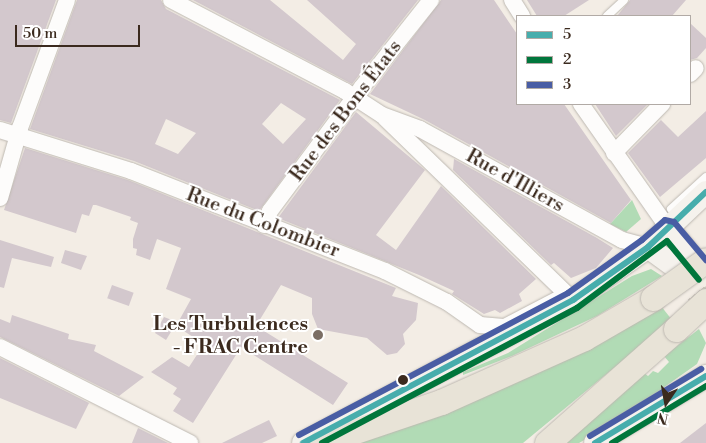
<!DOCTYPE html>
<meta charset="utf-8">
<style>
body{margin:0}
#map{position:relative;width:706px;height:443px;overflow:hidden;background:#f3ede5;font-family:"Libre Bodoni",serif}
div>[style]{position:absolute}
.green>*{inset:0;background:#b1dbb5}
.building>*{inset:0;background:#d3c8cd;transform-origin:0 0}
.secondary-tunnel>*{height:22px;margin-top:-11px;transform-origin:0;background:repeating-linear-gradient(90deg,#cec6bd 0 22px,transparent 0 33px)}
.roads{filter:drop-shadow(0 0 1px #bdb8b1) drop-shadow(0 0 1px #bdb8b1)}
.lane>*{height:8px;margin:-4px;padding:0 4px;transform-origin:4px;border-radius:4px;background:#fdfcfb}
.street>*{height:16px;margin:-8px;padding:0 8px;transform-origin:8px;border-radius:8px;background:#fdfcfb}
.secondary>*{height:22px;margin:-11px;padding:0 11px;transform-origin:11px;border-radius:11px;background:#f5f2ed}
.primary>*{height:25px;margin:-12.5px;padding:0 12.5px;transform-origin:12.5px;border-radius:12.5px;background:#e8e3d7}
.bridges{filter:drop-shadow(0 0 1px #bdb8b1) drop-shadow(0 0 1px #bdb8b1)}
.primary-bridge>*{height:25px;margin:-12.5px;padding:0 12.5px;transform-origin:12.5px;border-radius:12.5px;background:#e8e3d7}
.bus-1>*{height:6px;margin:-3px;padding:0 3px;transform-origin:3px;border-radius:3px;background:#47adac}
.bus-2>*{height:6px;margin:-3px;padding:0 3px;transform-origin:3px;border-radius:3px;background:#00763c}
.bus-3>*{height:6px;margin:-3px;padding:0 3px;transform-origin:3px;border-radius:3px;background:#495da4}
.dots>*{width:14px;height:14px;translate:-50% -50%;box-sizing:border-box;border:2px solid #fff;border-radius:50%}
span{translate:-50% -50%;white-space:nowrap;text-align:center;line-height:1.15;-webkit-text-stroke:4px #fff;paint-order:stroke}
.street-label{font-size:20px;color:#3b2a1e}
.poi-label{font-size:20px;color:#3b2a1e;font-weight:700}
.right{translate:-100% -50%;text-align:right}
.legend{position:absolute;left:516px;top:15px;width:175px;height:90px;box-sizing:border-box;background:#fff;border:1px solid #b1aaa5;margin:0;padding:6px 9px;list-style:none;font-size:15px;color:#3b2a1e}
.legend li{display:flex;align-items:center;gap:10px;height:25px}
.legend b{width:25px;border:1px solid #b1aaa5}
.north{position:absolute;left:641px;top:378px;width:50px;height:50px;-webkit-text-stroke:4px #fff;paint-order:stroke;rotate:192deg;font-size:14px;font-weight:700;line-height:20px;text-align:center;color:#3b2a1e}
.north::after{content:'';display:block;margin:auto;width:18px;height:22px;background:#3b2a1e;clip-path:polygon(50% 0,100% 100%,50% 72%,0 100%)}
.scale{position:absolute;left:15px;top:25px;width:125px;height:22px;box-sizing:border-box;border:2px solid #3b2a1e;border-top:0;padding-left:6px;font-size:15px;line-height:18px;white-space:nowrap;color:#3b2a1e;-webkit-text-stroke:4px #fff;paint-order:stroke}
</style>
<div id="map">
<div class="green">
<div style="clip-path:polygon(632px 200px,641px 219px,626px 232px,610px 224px)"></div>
<div style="clip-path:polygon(651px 269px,662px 276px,597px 316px,512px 356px,463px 375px,463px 372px,508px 353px,632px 276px)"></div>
<div style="clip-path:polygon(661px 306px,672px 320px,523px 443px,339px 443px)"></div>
<div style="clip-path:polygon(699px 329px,706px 343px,697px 364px,609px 426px,579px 443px,559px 443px,644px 373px,648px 376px,653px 371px,658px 373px,669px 362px,664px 356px)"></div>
</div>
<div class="building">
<div style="clip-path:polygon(0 0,56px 0,11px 123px,0 120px)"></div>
<div style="clip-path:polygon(evenodd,77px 0,161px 0,166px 9px,340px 100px,259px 211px,134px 161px,30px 129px,77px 0,281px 103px,306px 119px,283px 144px,262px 124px,281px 103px,77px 0,166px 119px,196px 133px,178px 154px,155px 144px,166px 119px)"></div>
<div style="clip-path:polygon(193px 0,270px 0,343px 60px,356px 44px,307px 0,418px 0,352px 84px)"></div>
<div style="clip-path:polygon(441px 0,494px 0,517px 34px,517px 104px,564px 104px,631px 200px,611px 223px,425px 120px,370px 94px)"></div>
<div style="clip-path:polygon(527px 0,589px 0,564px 16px,537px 16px)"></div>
<div style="clip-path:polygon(630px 0,686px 0,672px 16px,617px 16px)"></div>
<div style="clip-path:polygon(690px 23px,706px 38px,706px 48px,697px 58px,690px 60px)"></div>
<div style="clip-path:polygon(595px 104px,645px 104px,647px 105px,616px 136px)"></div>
<div style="clip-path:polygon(706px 111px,706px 158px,660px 197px,628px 153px,661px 120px,678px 137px)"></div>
<div style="clip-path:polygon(356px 112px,425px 170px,376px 235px,396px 250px,441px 186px,536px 279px,519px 294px,522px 301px,500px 313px,495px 310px,484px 314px,452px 294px,454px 291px,419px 275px,278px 218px)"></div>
<div style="clip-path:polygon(25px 148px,128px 180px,396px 288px,392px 296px,418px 303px,416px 320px,403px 334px,405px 344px,397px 353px,387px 355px,367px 338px,318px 329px,312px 314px,312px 298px,281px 285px,256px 326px,348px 383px,333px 405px,241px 347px,193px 423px,173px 411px,181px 399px,173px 394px,177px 388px,151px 372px,172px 357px,189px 367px,204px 344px,176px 326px,191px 299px,166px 289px,181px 248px,157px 239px,150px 260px,136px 255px,137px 249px,133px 248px,133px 239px,138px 223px,130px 220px,131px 217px,96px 205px,93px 205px,89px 216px,82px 214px,76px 233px,4px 210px)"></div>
<div style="clip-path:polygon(454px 159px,597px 238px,613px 248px,596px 268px,571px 278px,554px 263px,551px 265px,453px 170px)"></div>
<div style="clip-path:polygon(0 240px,54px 257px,51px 267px,12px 258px,4px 288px,0 287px)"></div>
<div style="clip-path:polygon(65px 250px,87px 256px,81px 270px,61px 263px)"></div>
<div style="left:112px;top:285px;width:23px;height:14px;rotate:20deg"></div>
<div style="clip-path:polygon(12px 315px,69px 334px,68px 339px,96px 345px,94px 351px,144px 377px,119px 396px,0 337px,0 319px,10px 323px)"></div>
<div style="clip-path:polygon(164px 317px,177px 322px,166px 340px,155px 333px)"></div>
<div style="clip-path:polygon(0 358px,89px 403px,76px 429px,0 398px)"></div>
<div style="clip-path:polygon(269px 420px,277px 436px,262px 443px,222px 443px)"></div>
<div style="clip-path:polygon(706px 423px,706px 443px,680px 443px)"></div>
<div style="clip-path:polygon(138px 428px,168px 443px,132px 443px)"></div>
</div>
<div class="secondary-tunnel">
<div style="left:676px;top:267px;width:48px;rotate:51.7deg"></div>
</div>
<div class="roads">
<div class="lane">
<div style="left:607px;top:16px;width:23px;rotate:-43deg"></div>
<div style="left:671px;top:209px;width:47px;rotate:-42.4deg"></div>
<div style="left:502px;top:324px;width:71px;rotate:-27.6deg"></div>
</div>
<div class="street">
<div style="left:171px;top:0;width:196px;rotate:27.6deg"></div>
<div style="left:345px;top:91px;width:44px;rotate:33deg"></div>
<div style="left:382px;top:115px;width:40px;rotate:20.2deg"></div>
<div style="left:420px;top:129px;width:230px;rotate:28.8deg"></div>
<div style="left:622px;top:240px;width:27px;rotate:15deg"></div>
<div style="left:512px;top:0;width:19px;rotate:58deg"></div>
<div style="left:690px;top:74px;width:8px;rotate:-45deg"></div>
<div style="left:581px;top:104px;width:151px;rotate:54.9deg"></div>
<div style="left:385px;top:118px;width:262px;rotate:44.1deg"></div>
<div style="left:0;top:130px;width:137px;rotate:17.4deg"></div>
<div style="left:131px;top:171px;width:273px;rotate:21.5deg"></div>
<div style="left:385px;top:271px;width:69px;rotate:26.6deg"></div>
<div style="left:447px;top:302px;width:40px;rotate:34.9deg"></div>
<div style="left:480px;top:325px;width:38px;rotate:5deg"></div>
<div style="left:614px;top:153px;width:69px;rotate:-45.6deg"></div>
<div style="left:0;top:198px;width:73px;rotate:-74.1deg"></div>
<div style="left:20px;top:128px;width:136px;rotate:-69.8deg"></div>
<div style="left:264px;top:225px;width:15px;rotate:-67deg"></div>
<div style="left:270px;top:211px;width:154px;rotate:-53.4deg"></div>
<div style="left:362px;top:87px;width:111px;rotate:-51.6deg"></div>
<div style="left:0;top:347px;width:213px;rotate:26.8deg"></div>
</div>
<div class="secondary">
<div style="left:668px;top:228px;width:34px;rotate:50deg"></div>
<div style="left:648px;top:247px;width:34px;rotate:36deg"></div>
<div style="left:303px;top:443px;width:306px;rotate:-27.9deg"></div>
<div style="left:573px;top:300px;width:92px;rotate:-35.2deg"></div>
<div style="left:648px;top:247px;width:80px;rotate:-43.5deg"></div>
<div style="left:595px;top:443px;width:130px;rotate:-31.1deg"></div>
</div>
<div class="primary">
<div style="left:320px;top:443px;width:128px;rotate:-18.7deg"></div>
<div style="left:441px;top:402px;width:157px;rotate:-24.1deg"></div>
<div style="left:584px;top:338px;width:80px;rotate:-30.1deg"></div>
<div style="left:547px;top:443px;width:172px;rotate:-41.5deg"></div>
</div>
</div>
<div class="bridges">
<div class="primary-bridge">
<div style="left:653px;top:298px;width:65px;rotate:-35.6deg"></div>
<div style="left:676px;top:329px;width:41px;rotate:-43deg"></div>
</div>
</div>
<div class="bus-1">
<div style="left:303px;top:443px;width:306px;rotate:-27.9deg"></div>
<div style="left:573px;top:300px;width:92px;rotate:-35.2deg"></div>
<div style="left:648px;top:247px;width:80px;rotate:-43.5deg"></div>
<div style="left:595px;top:443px;width:130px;rotate:-31.1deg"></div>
</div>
<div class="bus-2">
<div style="left:322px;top:443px;width:289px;rotate:-27.9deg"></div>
<div style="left:577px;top:308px;width:112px;rotate:-36.7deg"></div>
<div style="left:667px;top:241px;width:50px;rotate:50.6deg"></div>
<div style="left:612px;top:443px;width:110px;rotate:-31.2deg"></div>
</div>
<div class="bus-3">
<div style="left:299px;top:435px;width:304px;rotate:-27.8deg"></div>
<div style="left:568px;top:293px;width:91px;rotate:-35.6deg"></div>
<div style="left:642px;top:240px;width:30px;rotate:-41deg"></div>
<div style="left:665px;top:220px;width:9px;rotate:13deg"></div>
<div style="left:674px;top:222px;width:50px;rotate:49.9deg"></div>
<div style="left:590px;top:436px;width:130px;rotate:-31.1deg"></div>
</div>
<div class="dots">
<div style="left:318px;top:335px;background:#7b6e64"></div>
<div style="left:403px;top:380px;background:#3b2a1e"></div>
</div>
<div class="street-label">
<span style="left:346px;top:111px;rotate:-53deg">Rue des Bons États</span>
<span style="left:515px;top:181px;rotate:29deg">Rue d'Illiers</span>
<span style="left:263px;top:223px;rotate:21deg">Rue du Colombier</span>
</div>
<div class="poi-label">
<span class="right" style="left:308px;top:336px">Les Turbulences<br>- FRAC Centre</span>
</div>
<ul class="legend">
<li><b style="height:6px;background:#47adac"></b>5</li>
<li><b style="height:6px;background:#00763c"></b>2</li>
<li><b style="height:6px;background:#495da4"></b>3</li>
</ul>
<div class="north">N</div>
<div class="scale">50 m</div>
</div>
